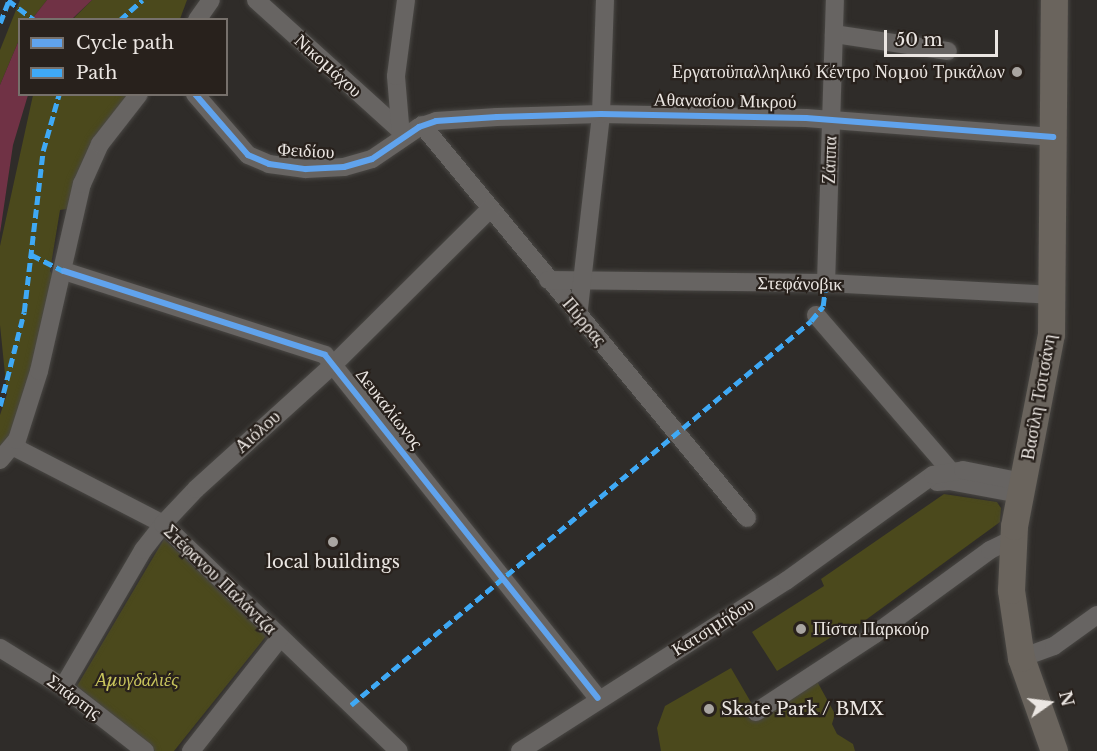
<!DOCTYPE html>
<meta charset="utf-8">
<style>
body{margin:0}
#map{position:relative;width:1097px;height:751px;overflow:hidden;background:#2f2c29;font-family:"Libre Baskerville",serif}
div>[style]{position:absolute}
.green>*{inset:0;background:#4b491c}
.water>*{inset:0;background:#703245}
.roads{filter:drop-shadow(0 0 2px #494744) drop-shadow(0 0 2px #494744)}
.street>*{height:18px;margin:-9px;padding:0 9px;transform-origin:9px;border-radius:9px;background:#676462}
.primary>*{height:27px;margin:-13.5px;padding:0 13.5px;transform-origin:13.5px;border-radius:13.5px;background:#6a645d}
.quiet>*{height:4.5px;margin-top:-2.25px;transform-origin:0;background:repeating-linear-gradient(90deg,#3fa9f5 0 9px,transparent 0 13.5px)}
.cycleway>*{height:6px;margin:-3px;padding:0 3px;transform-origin:3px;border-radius:3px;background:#60a3ed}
.dots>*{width:16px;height:16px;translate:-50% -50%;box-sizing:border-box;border:3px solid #28211c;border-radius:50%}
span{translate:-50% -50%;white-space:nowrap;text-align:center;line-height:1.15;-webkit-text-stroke:4.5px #28211c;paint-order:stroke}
.street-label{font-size:18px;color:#ebe6e2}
.poi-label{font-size:18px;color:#ebe6e2}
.right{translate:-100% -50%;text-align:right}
.left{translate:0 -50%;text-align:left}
.park-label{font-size:18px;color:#c8c45c;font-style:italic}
.legend{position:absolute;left:18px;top:18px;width:210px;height:78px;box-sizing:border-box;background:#28211c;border:2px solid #76706b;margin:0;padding:8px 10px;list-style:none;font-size:18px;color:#ebe6e2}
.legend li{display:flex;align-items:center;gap:12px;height:30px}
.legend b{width:30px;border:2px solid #76706b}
.north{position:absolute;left:1019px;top:673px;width:60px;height:60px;-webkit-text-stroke:4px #28211c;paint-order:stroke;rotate:76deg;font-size:16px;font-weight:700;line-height:24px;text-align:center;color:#ebe6e2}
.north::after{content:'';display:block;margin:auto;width:21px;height:27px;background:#ebe6e2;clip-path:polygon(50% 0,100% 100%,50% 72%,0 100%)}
.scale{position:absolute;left:884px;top:30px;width:114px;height:27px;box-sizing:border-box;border:3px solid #ebe6e2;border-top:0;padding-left:8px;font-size:18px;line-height:21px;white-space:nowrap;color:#ebe6e2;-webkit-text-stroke:4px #28211c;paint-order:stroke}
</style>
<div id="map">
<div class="green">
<div style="clip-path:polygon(20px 0,47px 0,32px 19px,20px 20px,19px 40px,0 85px,0 50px)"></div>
<div style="clip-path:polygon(92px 0,187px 0,180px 19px,72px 20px)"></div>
<div style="clip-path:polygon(33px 95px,132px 95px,72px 208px,60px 210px,50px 271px,57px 281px,16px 432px,0 452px,0 415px,7px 394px,0 325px,0 246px)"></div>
<div style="clip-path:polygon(944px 494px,997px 502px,1001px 508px,1000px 522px,852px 630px,849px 626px,777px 671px,752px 632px,824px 586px,821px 579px)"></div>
<div style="clip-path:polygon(164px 539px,267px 635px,174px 751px,155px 751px,77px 686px)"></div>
<div style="clip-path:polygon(731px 668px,756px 711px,813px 674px,835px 714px,832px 724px,837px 734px,853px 744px,855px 751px,661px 751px,657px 728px,665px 706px)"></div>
</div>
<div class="water">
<div style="clip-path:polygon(47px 0,92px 0,72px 19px,32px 19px)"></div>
<div style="clip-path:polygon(19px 40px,20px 94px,28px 95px,13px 145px,0 233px,0 85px)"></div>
</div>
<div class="roads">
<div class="street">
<div style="left:256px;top:0;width:195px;rotate:42.1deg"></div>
<div style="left:197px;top:20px;width:24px;rotate:-55deg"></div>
<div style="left:834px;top:34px;width:115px;rotate:8.5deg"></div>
<div style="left:195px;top:94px;width:81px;rotate:49deg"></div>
<div style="left:248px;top:155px;width:23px;rotate:23deg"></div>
<div style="left:269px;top:164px;width:37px;rotate:8deg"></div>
<div style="left:306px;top:169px;width:38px;rotate:-3deg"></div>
<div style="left:344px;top:167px;width:29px;rotate:-16deg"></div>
<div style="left:372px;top:159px;width:57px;rotate:-34.2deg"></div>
<div style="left:419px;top:127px;width:18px;rotate:-19deg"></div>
<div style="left:436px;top:121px;width:61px;rotate:-3.8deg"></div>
<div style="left:497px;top:117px;width:104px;rotate:-1.7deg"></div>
<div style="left:601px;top:114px;width:205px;rotate:1.1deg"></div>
<div style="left:806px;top:118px;width:248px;rotate:4.4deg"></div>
<div style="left:422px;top:125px;width:510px;rotate:50.41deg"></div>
<div style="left:401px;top:136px;width:60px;rotate:-94.8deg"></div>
<div style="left:396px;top:76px;width:77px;rotate:-82.5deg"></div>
<div style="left:64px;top:271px;width:274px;rotate:17.8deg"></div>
<div style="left:325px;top:355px;width:438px;rotate:51.5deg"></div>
<div style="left:548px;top:280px;width:278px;rotate:0.6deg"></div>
<div style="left:826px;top:283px;width:226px;rotate:3deg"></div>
<div style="left:826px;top:283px;width:283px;rotate:-88.2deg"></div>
<div style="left:816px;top:315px;width:205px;rotate:49.2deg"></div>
<div style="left:578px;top:317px;width:204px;rotate:-83.5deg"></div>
<div style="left:601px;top:114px;width:114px;rotate:-88deg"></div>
<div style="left:14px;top:447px;width:168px;rotate:27.3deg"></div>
<div style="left:163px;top:524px;width:327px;rotate:43.9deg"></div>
<div style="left:0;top:460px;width:26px;rotate:-50deg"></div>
<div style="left:17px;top:440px;width:72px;rotate:-72.3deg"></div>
<div style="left:39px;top:371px;width:192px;rotate:-77.1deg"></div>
<div style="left:82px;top:184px;width:44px;rotate:-65.8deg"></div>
<div style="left:100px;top:144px;width:63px;rotate:-52deg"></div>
<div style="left:937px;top:482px;width:13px;rotate:-4deg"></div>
<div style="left:950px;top:481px;width:71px;rotate:10.5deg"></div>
<div style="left:0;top:648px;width:74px;rotate:31.8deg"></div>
<div style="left:63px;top:687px;width:104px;rotate:38deg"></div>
<div style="left:1021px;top:658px;width:35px;rotate:-20deg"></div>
<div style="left:1054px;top:646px;width:53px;rotate:-35.8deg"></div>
<div style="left:63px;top:687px;width:159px;rotate:-59.7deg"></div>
<div style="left:143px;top:550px;width:33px;rotate:-52deg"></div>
<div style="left:163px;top:524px;width:48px;rotate:-46.7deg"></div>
<div style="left:196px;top:489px;width:186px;rotate:-42.2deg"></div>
<div style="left:334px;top:364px;width:221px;rotate:-44.8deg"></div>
<div style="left:756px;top:712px;width:142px;rotate:-33.2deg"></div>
<div style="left:875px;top:634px;width:142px;rotate:-36.1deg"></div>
<div style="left:990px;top:550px;width:25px;rotate:-26deg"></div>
<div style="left:191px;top:751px;width:144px;rotate:-51.8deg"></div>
<div style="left:520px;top:751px;width:316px;rotate:-32.6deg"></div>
<div style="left:786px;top:581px;width:181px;rotate:-35.8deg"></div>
<div style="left:933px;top:475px;width:30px;rotate:-9deg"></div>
<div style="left:963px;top:470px;width:61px;rotate:11.3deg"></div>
</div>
<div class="primary">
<div style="left:1054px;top:751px;width:99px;rotate:-109.5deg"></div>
<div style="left:1021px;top:658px;width:69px;rotate:-98.4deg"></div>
<div style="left:1011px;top:590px;width:64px;rotate:-87.3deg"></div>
<div style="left:1014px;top:526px;width:196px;rotate:-79.1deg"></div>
<div style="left:1051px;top:334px;width:334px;rotate:-89.5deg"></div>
</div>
</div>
<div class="quiet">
<div style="left:8px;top:0;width:34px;rotate:37deg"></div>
<div style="left:120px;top:20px;width:30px;rotate:-42deg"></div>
<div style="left:0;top:23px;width:25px;rotate:-69deg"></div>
<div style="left:32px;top:255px;width:36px;rotate:27deg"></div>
<div style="left:0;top:406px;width:97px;rotate:-75.7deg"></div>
<div style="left:24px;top:312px;width:162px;rotate:-83.3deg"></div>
<div style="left:43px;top:151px;width:59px;rotate:-74.3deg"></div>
<div style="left:351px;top:705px;width:599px;rotate:-39.85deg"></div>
<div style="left:811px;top:321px;width:19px;rotate:-51deg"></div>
<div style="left:823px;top:306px;width:23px;rotate:-83deg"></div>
</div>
<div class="cycleway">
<div style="left:195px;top:94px;width:81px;rotate:49deg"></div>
<div style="left:248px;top:155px;width:23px;rotate:23deg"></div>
<div style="left:269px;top:164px;width:37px;rotate:8deg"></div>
<div style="left:306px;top:169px;width:38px;rotate:-3deg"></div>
<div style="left:344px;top:167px;width:29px;rotate:-16deg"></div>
<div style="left:372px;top:159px;width:57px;rotate:-34.2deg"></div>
<div style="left:419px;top:127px;width:18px;rotate:-19deg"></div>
<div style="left:436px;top:121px;width:61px;rotate:-3.8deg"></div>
<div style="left:497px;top:117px;width:104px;rotate:-1.7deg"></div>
<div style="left:601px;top:114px;width:205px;rotate:1.1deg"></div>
<div style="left:806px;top:118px;width:248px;rotate:4.4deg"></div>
<div style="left:64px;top:271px;width:274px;rotate:17.8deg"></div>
<div style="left:325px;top:355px;width:438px;rotate:51.5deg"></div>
</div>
<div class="dots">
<div style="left:1017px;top:72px;background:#a9a5a1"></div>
<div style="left:333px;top:542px;background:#a9a5a1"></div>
<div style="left:801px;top:629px;background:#a9a5a1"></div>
<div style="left:709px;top:709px;background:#a9a5a1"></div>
</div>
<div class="street-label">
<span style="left:328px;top:66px;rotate:42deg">Νικομάχου</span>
<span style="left:725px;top:101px;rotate:1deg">Αθανασίου Μικρού</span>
<span style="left:306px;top:151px;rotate:3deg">Φειδίου</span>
<span style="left:830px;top:160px;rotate:-88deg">Ζάππα</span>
<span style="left:800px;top:284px;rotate:1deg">Στεφάνοβικ</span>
<span style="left:584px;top:322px;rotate:50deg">Πύρρας</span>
<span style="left:1039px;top:397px;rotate:-80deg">Βασίλη Τσιτσάνη</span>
<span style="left:389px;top:409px;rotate:52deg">Δευκαλίωνος</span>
<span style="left:258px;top:432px;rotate:-42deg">Αιόλου</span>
<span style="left:220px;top:580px;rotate:44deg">Στέφανου Παλάντζα</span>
<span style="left:713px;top:627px;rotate:-32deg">Κατσιμήδου</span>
<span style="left:74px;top:697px;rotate:36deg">Σπάρτης</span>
</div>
<div class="poi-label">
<span class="right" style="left:1005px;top:72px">Εργατοϋπαλληλικό Κέντρο Νομού Τρικάλων</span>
<span style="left:333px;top:562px">local buildings</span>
<span class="left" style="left:813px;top:629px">Πίστα Παρκούρ</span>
<span class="left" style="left:721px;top:709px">Skate Park / BMX</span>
</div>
<div class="park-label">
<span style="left:137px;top:680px">Αμυγδαλιές</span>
</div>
<ul class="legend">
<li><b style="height:8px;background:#60a3ed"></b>Cycle path</li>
<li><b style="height:8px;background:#3fa9f5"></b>Path</li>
</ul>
<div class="north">N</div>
<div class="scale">50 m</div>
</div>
